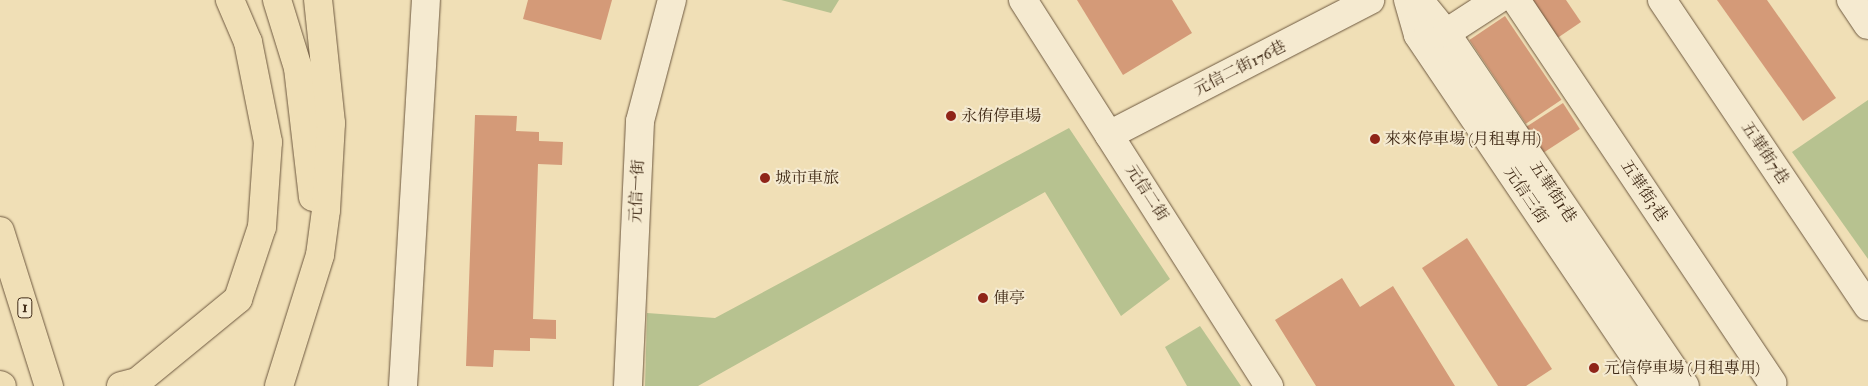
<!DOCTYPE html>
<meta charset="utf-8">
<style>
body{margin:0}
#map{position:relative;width:1868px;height:386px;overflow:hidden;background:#f0dfb6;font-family:"IM FELL Double Pica","Noto Serif TC",serif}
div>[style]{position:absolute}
.green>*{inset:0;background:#b7c290}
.building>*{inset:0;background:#d49a78;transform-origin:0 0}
.roads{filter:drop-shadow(0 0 1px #6d583f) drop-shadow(0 0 1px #6d583f)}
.minor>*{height:28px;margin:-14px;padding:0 14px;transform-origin:14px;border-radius:14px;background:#f5ead0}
.highway>*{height:28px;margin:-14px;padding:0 14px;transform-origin:14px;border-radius:14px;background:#f0dfb6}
.dots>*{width:14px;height:14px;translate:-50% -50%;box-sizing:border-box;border:2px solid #f5ead0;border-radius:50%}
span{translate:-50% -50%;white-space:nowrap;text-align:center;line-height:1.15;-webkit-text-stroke:4px #f5ead0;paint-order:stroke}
.shield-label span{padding:1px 4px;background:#f5ead0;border:1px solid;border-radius:4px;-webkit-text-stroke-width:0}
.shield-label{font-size:15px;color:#412b17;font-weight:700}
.street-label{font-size:16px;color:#412b17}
.poi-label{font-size:16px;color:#412b17}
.left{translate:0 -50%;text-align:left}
</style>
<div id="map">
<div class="green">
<div style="clip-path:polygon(781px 0,839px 0,831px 13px)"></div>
<div style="clip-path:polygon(1868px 100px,1868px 259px,1792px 152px)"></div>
<div style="clip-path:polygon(1069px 128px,1170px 279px,1121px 316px,1045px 192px,698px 386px,645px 386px,647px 313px,715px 318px)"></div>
<div style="clip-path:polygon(1200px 326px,1241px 386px,1187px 386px,1165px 347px)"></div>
</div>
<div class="building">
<div style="clip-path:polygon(528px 0,612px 0,601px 40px,523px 19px)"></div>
<div style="clip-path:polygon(1077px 0,1172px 0,1192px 33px,1123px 75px)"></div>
<div style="clip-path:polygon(1533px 0,1566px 0,1581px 22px,1550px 43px,1526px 5px)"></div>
<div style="clip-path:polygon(1717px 0,1767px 0,1836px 98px,1803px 121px)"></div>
<div style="left:1505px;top:16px;width:101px;height:43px;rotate:56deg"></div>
<div style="left:1563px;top:103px;width:31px;height:54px;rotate:57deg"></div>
<div style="clip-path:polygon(475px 115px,517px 116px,516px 131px,539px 132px,539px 141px,563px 142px,562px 165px,538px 164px,533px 319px,556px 320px,556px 339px,530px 338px,530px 351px,494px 350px,493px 367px,466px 366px)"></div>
<div style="clip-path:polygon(1467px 238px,1552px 369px,1526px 386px,1498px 386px,1422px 268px)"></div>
<div style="clip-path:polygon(1342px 278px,1360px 307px,1393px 286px,1455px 386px,1316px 386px,1275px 320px)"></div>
</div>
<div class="roads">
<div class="minor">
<div style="left:1023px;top:0;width:458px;rotate:57.5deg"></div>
<div style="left:1408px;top:0;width:36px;rotate:74deg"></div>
<div style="left:1418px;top:35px;width:424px;rotate:56deg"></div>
<div style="left:1419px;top:0;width:43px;rotate:50.7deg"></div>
<div style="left:1446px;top:33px;width:426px;rotate:55.9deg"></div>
<div style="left:1516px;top:0;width:461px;rotate:56.2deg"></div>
<div style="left:1662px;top:0;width:369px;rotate:56.1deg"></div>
<div style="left:1851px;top:0;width:30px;rotate:56deg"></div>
<div style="left:1428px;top:34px;width:18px;rotate:-3deg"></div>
<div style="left:1446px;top:33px;width:61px;rotate:-32.9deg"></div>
<div style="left:1109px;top:135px;width:294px;rotate:-27.3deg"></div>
<div style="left:403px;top:386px;width:387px;rotate:-86.6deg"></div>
<div style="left:628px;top:386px;width:265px;rotate:-87.4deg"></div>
<div style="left:640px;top:121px;width:125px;rotate:-75.2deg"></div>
</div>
<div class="highway">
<div style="left:277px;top:0;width:71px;rotate:72.8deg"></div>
<div style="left:298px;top:68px;width:130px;rotate:83.4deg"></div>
<div style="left:0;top:231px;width:163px;rotate:72.5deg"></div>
<div style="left:0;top:385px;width:2px;rotate:27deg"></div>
<div style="left:121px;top:386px;width:16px;rotate:-14deg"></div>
<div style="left:137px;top:382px;width:131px;rotate:-39.4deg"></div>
<div style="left:238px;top:299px;width:76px;rotate:-71.6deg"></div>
<div style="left:262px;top:227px;width:85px;rotate:-86deg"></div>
<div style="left:268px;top:142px;width:102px;rotate:-101.3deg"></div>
<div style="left:248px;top:42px;width:46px;rotate:-113.2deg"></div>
<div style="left:279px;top:386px;width:137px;rotate:-72.6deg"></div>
<div style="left:320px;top:255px;width:45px;rotate:-82.4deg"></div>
<div style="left:326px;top:210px;width:87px;rotate:-86.7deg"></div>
<div style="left:331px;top:123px;width:124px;rotate:-96deg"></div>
</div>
</div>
<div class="dots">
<div style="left:951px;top:116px;background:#8f2418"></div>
<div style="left:1375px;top:139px;background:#8f2418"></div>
<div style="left:765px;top:178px;background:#8f2418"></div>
<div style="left:983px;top:298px;background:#8f2418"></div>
<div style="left:1594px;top:368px;background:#8f2418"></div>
</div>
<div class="shield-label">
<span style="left:25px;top:308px">1</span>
</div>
<div class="street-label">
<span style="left:1240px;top:68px;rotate:-27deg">元信二街176巷</span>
<span style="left:1765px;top:153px;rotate:56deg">五華街7巷</span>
<span style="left:637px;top:191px;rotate:-87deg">元信一街</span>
<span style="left:1644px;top:191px;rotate:56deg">五華街3巷</span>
<span style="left:1553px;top:192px;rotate:56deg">五華街1巷</span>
<span style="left:1147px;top:193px;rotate:57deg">元信二街</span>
<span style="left:1526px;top:195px;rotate:56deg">元信三街</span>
</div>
<div class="poi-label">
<span class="left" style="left:961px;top:116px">永侑停車場</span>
<span class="left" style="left:1385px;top:139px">來來停車場 (月租專用)</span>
<span class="left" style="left:775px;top:178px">城市車旅</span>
<span class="left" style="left:993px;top:298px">俥亭</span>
<span class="left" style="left:1604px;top:368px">元信停車場 (月租專用)</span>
</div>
</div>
